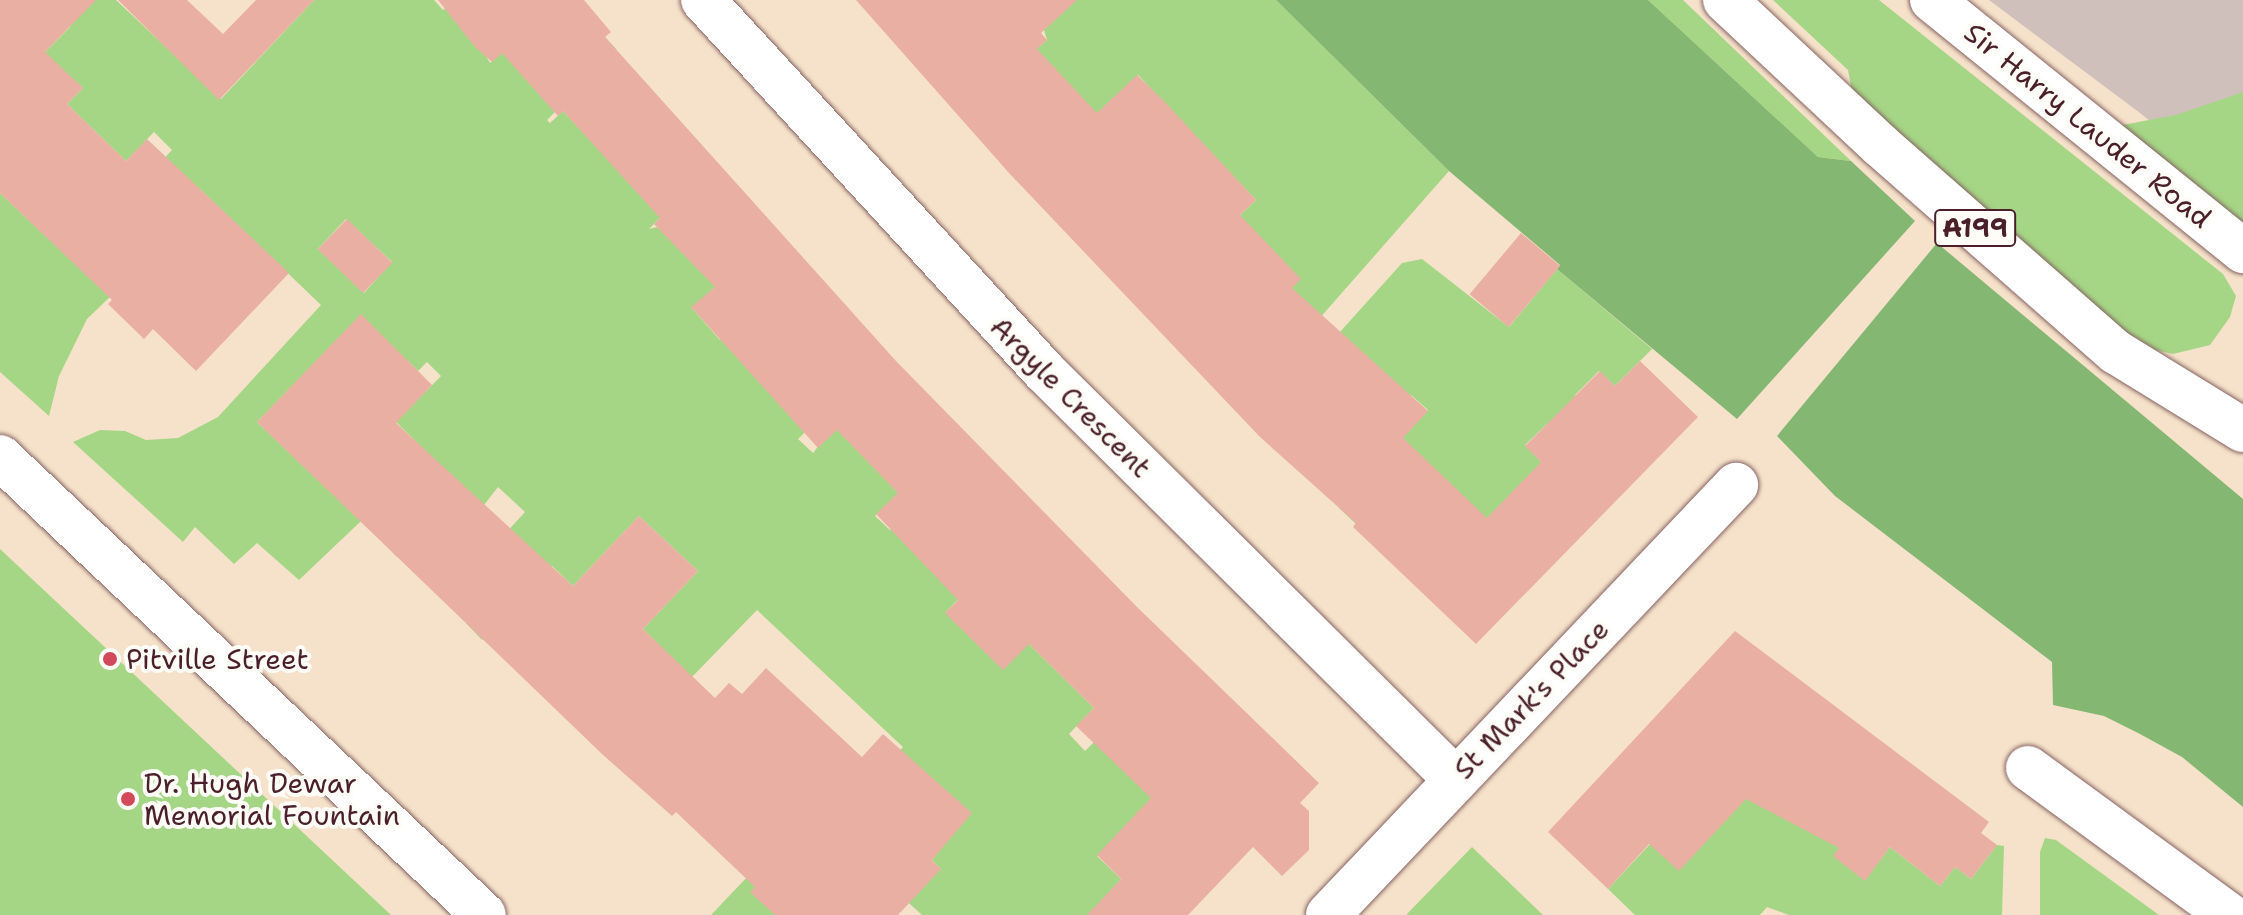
<!DOCTYPE html>
<style>
body{margin:0}
#map{position:relative;width:2243px;height:915px;overflow:hidden;background:#f6e2ca;font-family:"Shantell Sans",sans-serif}
div>[style]{position:absolute}
.industrial>*{inset:0;background:#d0c0bc}
.green>*{inset:0;background:#a5d685}
.forest>*{inset:0;background:#84b772}
.building>*{inset:0;background:#e9afa2;transform-origin:0 0}
.roads{filter:drop-shadow(0 0 2px #866363) drop-shadow(0 0 2px #866363)}
.street>*{height:44px;margin:-22px;padding:0 22px;transform-origin:22px;border-radius:22px;background:#fff}
.secondary>*{height:44px;margin:-22px;padding:0 22px;transform-origin:22px;border-radius:22px;background:#fff}
.primary>*{height:44px;margin:-22px;padding:0 22px;transform-origin:22px;border-radius:22px;background:#fff}
.dots>*{width:22px;height:22px;translate:-50% -50%;box-sizing:border-box;border:4px solid #fdfcf7;border-radius:50%}
span{translate:-50% -50%;white-space:nowrap;text-align:center;line-height:1.15;-webkit-text-stroke:8px #fdfcf7;paint-order:stroke}
.shield-label span{padding:2px 6px;background:#fdfcf7;border:2px solid;border-radius:6px;-webkit-text-stroke-width:0}
.shield-label{font-size:26px;color:#4a1f2b;font-weight:700}
.street-label{font-size:28px;color:#4a1f2b}
.poi-label{font-size:28px;color:#4a1f2b}
.left{translate:0 -50%;text-align:left}
</style>
<div id="map">
<div class="industrial">
<div style="clip-path:polygon(1989px 0,2243px 0,2243px 197px,2140px 113px)"></div>
</div>
<div class="green">
<div style="clip-path:polygon(evenodd,57px 0,116px 0,221px 99px,314px 0,434px 0,443px 10px,454px 0,490px 63px,511px 45px,605px 37px,616px 49px,552px 108px,555px 112px,547px 120px,550px 123px,563px 111px,661px 217px,649px 229px,657px 227px,718px 284px,692px 308px,720px 340px,733px 329px,848px 389px,798px 439px,813px 453px,834px 426px,902px 497px,895px 496px,875px 516px,890px 530px,910px 511px,977px 580px,946px 612px,1029px 644px,1094px 708px,1069px 734px,1085px 751px,1184px 653px,1170px 791px,1097px 856px,1121px 879px,1089px 915px,922px 915px,900px 895px,941px 869px,932px 860px,954px 832px,751px 892px,776px 915px,711px 915px,861px 757px,882px 770px,903px 747px,757px 610px,692px 677px,643px 629px,698px 571px,639px 516px,573px 586px,552px 566px,482px 640px,466px 623px,502px 537px,525px 512px,498px 487px,477px 514px,456px 495px,397px 557px,377px 536px,443px 468px,396px 422px,441px 376px,427px 362px,418px 371px,407px 360px,324px 353px,257px 422px,361px 521px,299px 580px,257px 543px,234px 564px,195px 527px,183px 542px,73px 442px,100px 430px,125px 431px,146px 440px,178px 438px,218px 417px,321px 305px,199px 188px,159px 230px,169px 240px,87px 319px,59px 376px,49px 416px,0 372px,0 193px,56px 246px,102px 225px,172px 150px,154px 132px,126px 161px,67px 104px,83px 88px,44px 53px,70px 27px,57px 0,346px 219px,392px 262px,364px 293px,318px 249px,346px 219px)"></div>
<div style="clip-path:polygon(1035px 0,1276px 0,1449px 171px,1304px 336px,1213px 241px,1256px 200px,1138px 75px,1094px 116px,1019px 65px,1047px 40px)"></div>
<div style="clip-path:polygon(1648px 0,1683px 0,1851px 161px,1818px 157px)"></div>
<div style="clip-path:polygon(1773px 0,1879px 0,2223px 274px,2236px 296px,2230px 317px,2210px 345px,2173px 354px,2113px 340px,1856px 113px,1848px 70px)"></div>
<div style="clip-path:polygon(2243px 92px,2243px 229px,2117px 126px,2176px 115px)"></div>
<div style="clip-path:polygon(1422px 259px,1509px 327px,1557px 269px,1652px 349px,1615px 386px,1599px 371px,1575px 395px,1592px 410px,1565px 438px,1548px 423px,1525px 445px,1541px 462px,1580px 537px,1356px 524px,1339px 508px,1428px 410px,1411px 395px,1388px 419px,1340px 332px,1402px 263px)"></div>
<div style="clip-path:polygon(0 549px,391px 915px,0 915px)"></div>
<div style="clip-path:polygon(1721px 768px,1810px 787px,1865px 880px,1890px 847px,1940px 886px,1955px 867px,1971px 879px,1997px 845px,2004px 846px,2002px 915px,1789px 915px,1767px 907px,1760px 915px,1635px 915px,1608px 889px)"></div>
<div style="clip-path:polygon(2045px 838px,2056px 840px,2159px 915px,2040px 915px,2040px 852px)"></div>
<div style="clip-path:polygon(1472px 847px,1543px 915px,1406px 915px)"></div>
</div>
<div class="forest">
<div style="clip-path:polygon(1276px 0,1648px 0,1818px 157px,1851px 161px,1915px 221px,1737px 419px,1557px 269px,1560px 265px,1449px 171px)"></div>
<div style="clip-path:polygon(1937px 243px,2243px 499px,2243px 807px,2182px 757px,2140px 734px,2104px 716px,2053px 705px,2052px 662px,1835px 496px,1777px 436px)"></div>
</div>
<div class="building">
<div style="clip-path:polygon(0 0,96px 0,45px 52px,83px 88px,67px 104px,126px 161px,147px 139px,289px 273px,196px 371px,153px 329px,144px 339px,108px 304px,112px 300px,0 193px)"></div>
<div style="clip-path:polygon(118px 0,187px 0,223px 34px,256px 0,314px 0,219px 100px)"></div>
<div style="clip-path:polygon(438px 0,584px 0,611px 32px,605px 37px,896px 361px,1137px 607px,1319px 783px,1300px 803px,1309px 811px,1309px 850px,1282px 876px,1253px 847px,1188px 915px,1087px 915px,1121px 879px,1097px 855px,1151px 798px,1076px 726px,1094px 708px,1029px 644px,1003px 670px,945px 613px,958px 600px,876px 514px,898px 493px,837px 430px,818px 448px,691px 307px,715px 287px,654px 224px,660px 218px,563px 111px,558px 116px,502px 53px,492px 62px,475px 47px)"></div>
<div style="clip-path:polygon(856px 0,1077px 0,1041px 33px,1047px 40px,1037px 49px,1097px 113px,1137px 75px,1162px 99px,1256px 200px,1240px 215px,1301px 279px,1292px 288px,1428px 411px,1403px 438px,1487px 518px,1541px 462px,1525px 446px,1600px 371px,1615px 386px,1640px 361px,1698px 417px,1476px 644px,1353px 527px,1356px 523px,1260px 437px,1009px 173px)"></div>
<div style="left:347px;top:219px;width:63px;height:42px;rotate:44deg"></div>
<div style="left:1521px;top:233px;width:51px;height:80px;rotate:40deg"></div>
<div style="clip-path:polygon(361px 314px,432px 385px,396px 423px,573px 586px,639px 516px,698px 571px,643px 629px,715px 698px,729px 683px,742px 694px,766px 668px,862px 757px,883px 734px,972px 813px,932px 860px,941px 869px,898px 915px,775px 915px,750px 892px,755px 887px,676px 812px,672px 816px,602px 754px,257px 422px)"></div>
<div style="clip-path:polygon(1735px 631px,1989px 822px,1981px 833px,1997px 845px,1971px 879px,1955px 867px,1940px 886px,1890px 847px,1865px 881px,1833px 856px,1839px 848px,1746px 799px,1679px 871px,1649px 844px,1608px 889px,1548px 832px)"></div>
</div>
<div class="roads">
<div class="street">
<div style="left:703px;top:0;width:504px;rotate:47.41deg"></div>
<div style="left:1044px;top:371px;width:579px;rotate:44.79deg"></div>
<div style="left:2028px;top:768px;width:249px;rotate:36.2deg"></div>
<div style="left:1328px;top:915px;width:593px;rotate:-46.5deg"></div>
</div>
<div class="secondary">
<div style="left:0;top:457px;width:666px;rotate:43.42deg"></div>
</div>
<div class="primary">
<div style="left:1725px;top:0;width:212px;rotate:43.1deg"></div>
<div style="left:1880px;top:145px;width:314px;rotate:41.3deg"></div>
<div style="left:2116px;top:352px;width:149px;rotate:31.6deg"></div>
<div style="left:1932px;top:0;width:400px;rotate:38.9deg"></div>
</div>
</div>
<div class="dots">
<div style="left:110px;top:659px;background:#d1495b"></div>
<div style="left:128px;top:799px;background:#d1495b"></div>
</div>
<div class="shield-label">
<span style="left:1975px;top:228px">A199</span>
</div>
<div class="street-label">
<span style="left:2088px;top:125px;rotate:39deg">Sir Harry Lauder Road</span>
<span style="left:1071px;top:397px;rotate:45deg">Argyle Crescent</span>
<span style="left:1531px;top:699px;rotate:-46deg">St Mark's Place</span>
</div>
<div class="poi-label">
<span class="left" style="left:126px;top:659px">Pitville Street</span>
<span class="left" style="left:144px;top:799px">Dr. Hugh Dewar<br>Memorial Fountain</span>
</div>
</div>
